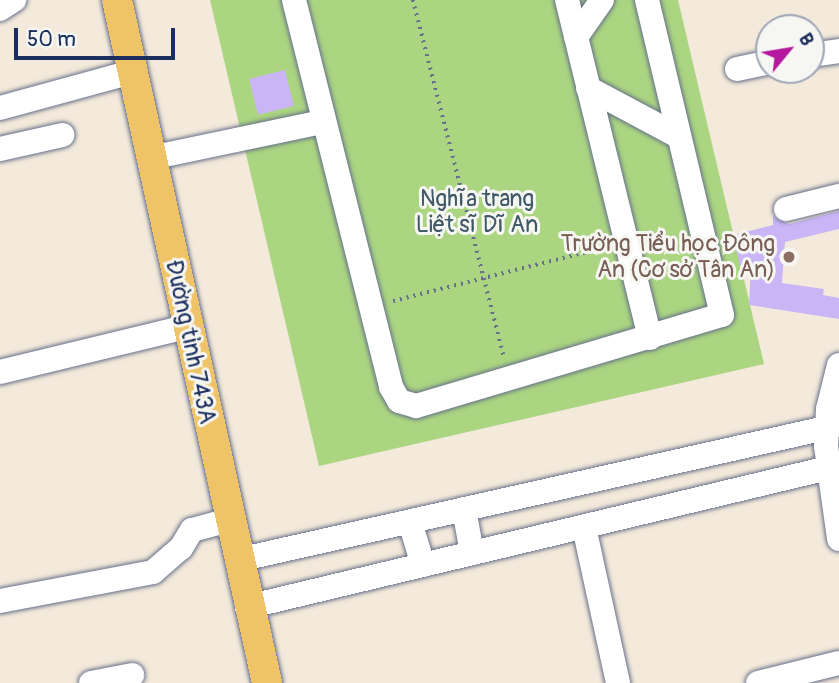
<!DOCTYPE html>
<meta charset="utf-8">
<style>
body{margin:0}
#map{position:relative;width:839px;height:683px;overflow:hidden;background:#f4eadb;font-family:Pangolin,sans-serif}
div>[style]{position:absolute}
.green>*{inset:0;background:#abd581}
.building>*{inset:0;background:#cab6f7;transform-origin:0 0}
.path>*{height:3.5px;margin-top:-1.75px;transform-origin:0;background:repeating-linear-gradient(90deg,#67708a 0 2px,transparent 0 7px)}
.roads{filter:drop-shadow(0 0 2px #67708a) drop-shadow(0 0 2px #67708a)}
.minor>*{height:24px;margin:-12px;padding:0 12px;transform-origin:12px;border-radius:12px;background:#fff}
.major>*{height:30px;margin:-15px;padding:0 15px;transform-origin:15px;border-radius:15px;background:#efc469}
.dots>*{width:19px;height:19px;translate:-50% -50%;box-sizing:border-box;border:4px solid #f6f6f2;border-radius:50%}
span{translate:-50% -50%;white-space:nowrap;text-align:center;line-height:1.15;-webkit-text-stroke:6px #f6f6f2;paint-order:stroke}
.park-label{font-size:23px;color:#3f5867}
.education-label{font-size:23px;color:#785e54}
.right{translate:-100% -50%;text-align:right}
.street-label{font-size:23px;color:#1b2f5e}
.north{position:absolute;left:755px;top:14px;width:70px;height:70px;box-sizing:border-box;background:#f6f6f2;border:2px solid #9ea6b7;border-radius:50%;rotate:60deg;font-size:19px;font-weight:700;line-height:28px;text-align:center;color:#1b2f5e}
.north::after{content:'';display:block;margin:auto;width:24px;height:32px;background:#b5179e;clip-path:polygon(50% 0,100% 100%,50% 72%,0 100%)}
.scale{position:absolute;left:14px;top:28px;width:161px;height:32px;box-sizing:border-box;border:4px solid #1b2f5e;border-top:0;padding-left:9px;font-size:21px;line-height:24px;white-space:nowrap;color:#1b2f5e;-webkit-text-stroke:5px #f6f6f2;paint-order:stroke}
</style>
<div id="map">
<div class="green">
<div style="clip-path:polygon(210px 0,678px 0,764px 364px,319px 466px)"></div>
</div>
<div class="building">
<div style="left:285px;top:70px;width:37px;height:37px;rotate:76deg"></div>
<div style="clip-path:polygon(839px 211px,839px 229px,785px 242px,782px 283px,824px 289px,823px 295px,839px 298px,839px 319px,749px 305px,751px 267px,740px 266px,733px 235px,773px 225px,773px 216px,789px 224px)"></div>
</div>
<div class="path">
<div style="left:413px;top:0;width:369px;rotate:75.7deg"></div>
<div style="left:393px;top:301px;width:220px;rotate:-14.2deg"></div>
</div>
<div class="roads">
<div class="minor">
<div style="left:294px;top:0;width:399px;rotate:75.9deg"></div>
<div style="left:391px;top:387px;width:16px;rotate:60deg"></div>
<div style="left:399px;top:401px;width:18px;rotate:16deg"></div>
<div style="left:416px;top:406px;width:319px;rotate:-16.6deg"></div>
<div style="left:722px;top:315px;width:324px;rotate:-103.4deg"></div>
<div style="left:567px;top:0;width:348px;rotate:76.2deg"></div>
<div style="left:0;top:9px;width:17px;rotate:-33deg"></div>
<div style="left:576px;top:37px;width:45px;rotate:-54.9deg"></div>
<div style="left:811px;top:55px;width:28px;rotate:-8deg"></div>
<div style="left:737px;top:69px;width:33px;rotate:-12deg"></div>
<div style="left:588px;top:88px;width:102px;rotate:28.1deg"></div>
<div style="left:0;top:108px;width:137px;rotate:-15.3deg"></div>
<div style="left:0;top:149px;width:64px;rotate:-12.7deg"></div>
<div style="left:150px;top:158px;width:177px;rotate:-11.8deg"></div>
<div style="left:786px;top:209px;width:55px;rotate:-13.8deg"></div>
<div style="left:839px;top:365px;width:45px;rotate:104deg"></div>
<div style="left:828px;top:409px;width:37px;rotate:93deg"></div>
<div style="left:826px;top:446px;width:94px;rotate:82deg"></div>
<div style="left:0;top:372px;width:191px;rotate:-13.6deg"></div>
<div style="left:464px;top:509px;width:45px;rotate:79.7deg"></div>
<div style="left:410px;top:522px;width:45px;rotate:73.2deg"></div>
<div style="left:584px;top:527px;width:160px;rotate:77.7deg"></div>
<div style="left:238px;top:560px;width:616px;rotate:-12.66deg"></div>
<div style="left:0;top:601px;width:156px;rotate:-10.7deg"></div>
<div style="left:153px;top:572px;width:37px;rotate:-41deg"></div>
<div style="left:181px;top:548px;width:21px;rotate:-59deg"></div>
<div style="left:192px;top:530px;width:38px;rotate:-15deg"></div>
<div style="left:247px;top:607px;width:597px;rotate:-13.45deg"></div>
<div style="left:91px;top:683px;width:42px;rotate:-11deg"></div>
<div style="left:758px;top:683px;width:83px;rotate:-13.9deg"></div>
</div>
<div class="major">
<div style="left:117px;top:0;width:699px;rotate:77.61deg"></div>
</div>
</div>
<div class="dots">
<div style="left:789px;top:257px;background:#8d6e63"></div>
</div>
<div class="park-label">
<span style="left:477px;top:212px">Nghĩa trang<br>Liệt sĩ Dĩ An</span>
</div>
<div class="education-label">
<span class="right" style="left:775px;top:257px">Trường Tiểu học Đông<br>An (Cơ sở Tân An)</span>
</div>
<div class="street-label">
<span style="left:190px;top:342px;rotate:78deg">Đường tỉnh 743A</span>
</div>
<div class="north">B</div>
<div class="scale">50 m</div>
</div>
